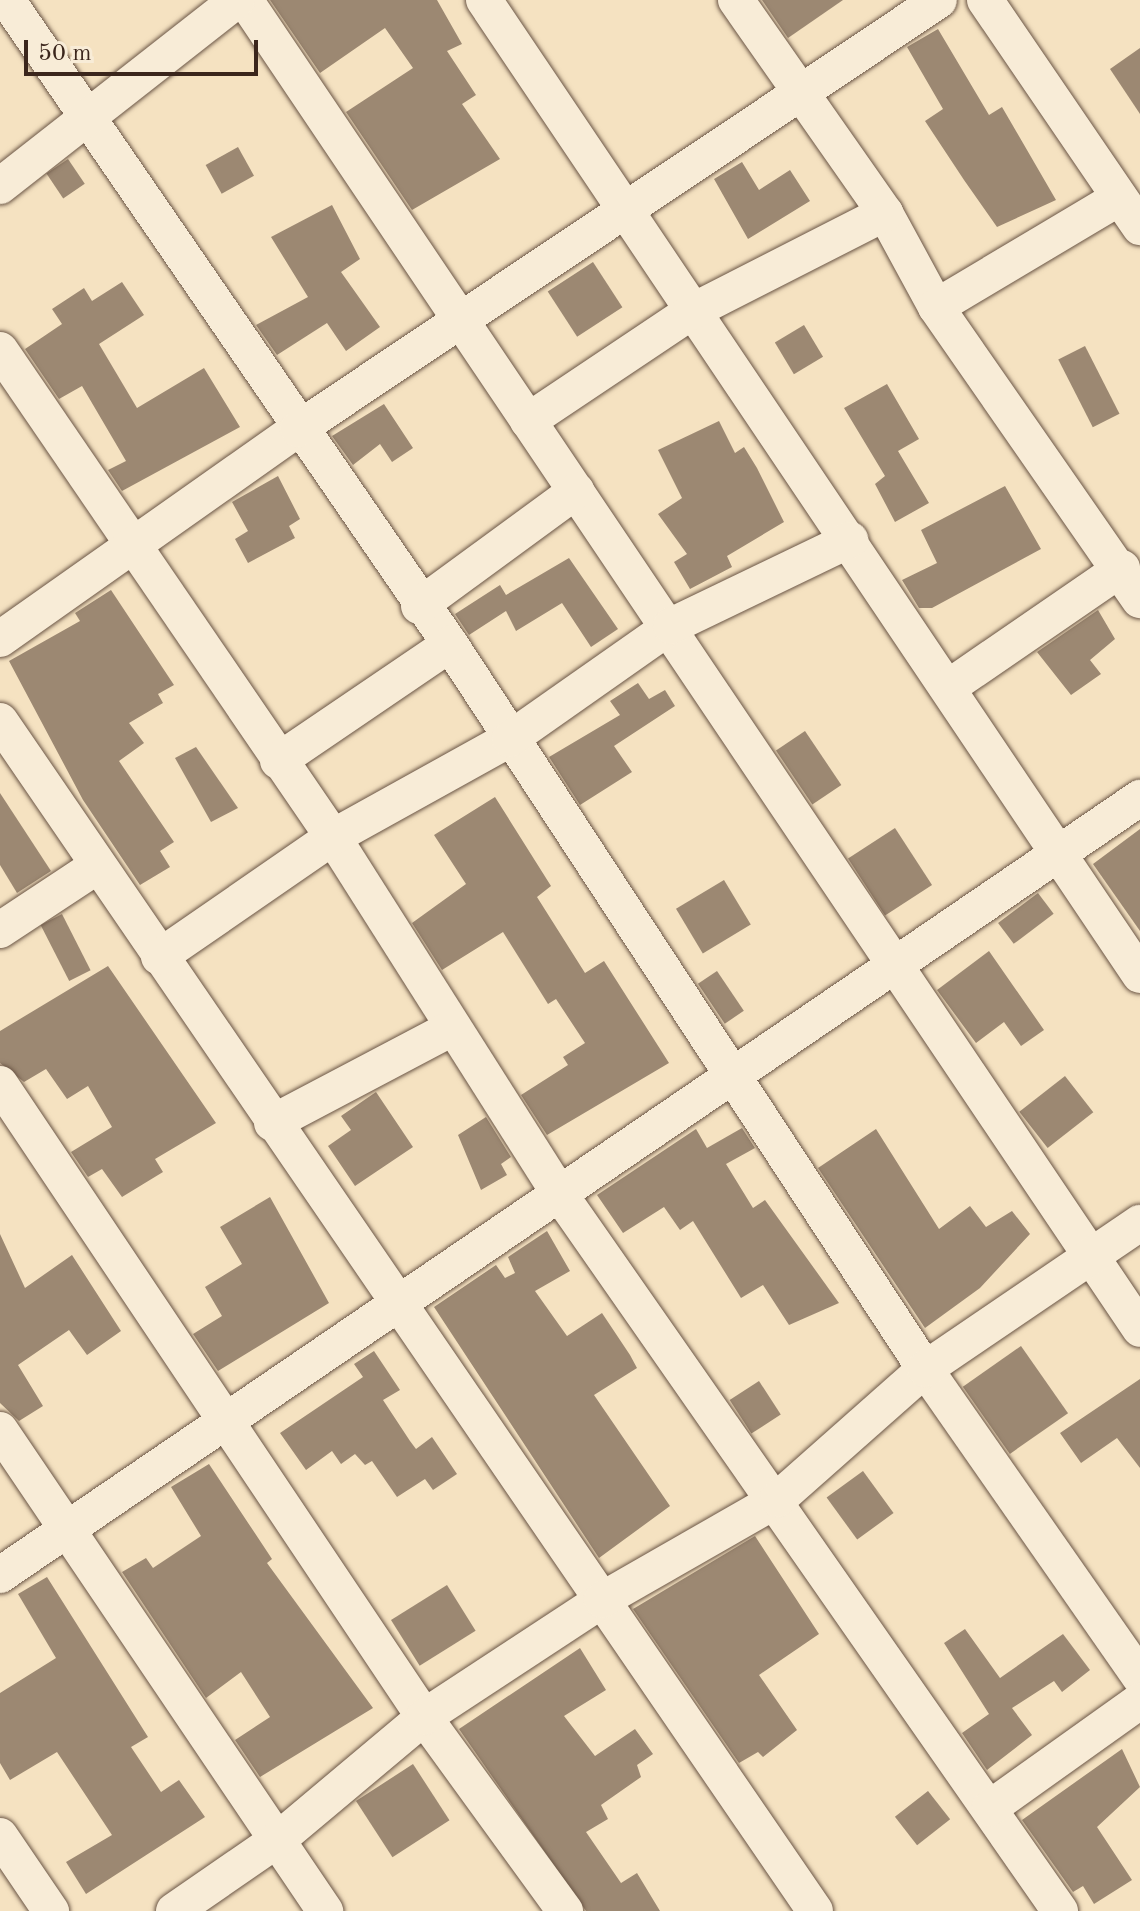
<!DOCTYPE html>
<style>
body{margin:0}
#map{position:relative;width:1140px;height:1911px;overflow:hidden;background:#f5e2c1;font-family:"Old Standard TT",serif}
div>[style]{position:absolute}
.building>*{inset:0;background:#9c8872;transform-origin:0 0}
.roads{filter:drop-shadow(0 0 2px #6a5545) drop-shadow(0 0 2px #6a5545)}
.minor>*{height:36px;margin:-18px;padding:0 18px;transform-origin:18px;border-radius:18px;background:#f8ecd7}
span{translate:-50% -50%;white-space:nowrap;text-align:center;line-height:1.15;-webkit-text-stroke:8px #f8ecd7;paint-order:stroke}
.scale{position:absolute;left:24px;top:40px;width:234px;height:36px;box-sizing:border-box;border:4px solid #3b261c;border-top:0;padding-left:10px;font-size:24px;line-height:28px;white-space:nowrap;color:#3b261c;-webkit-text-stroke:6px #f8ecd7;paint-order:stroke}
</style>
<div id="map">
<div class="building">
<div style="clip-path:polygon(270px 0,437px 0,462px 44px,447px 51px,476px 95px,462px 104px,500px 159px,412px 210px,346px 112px,413px 68px,385px 28px,320px 73px)"></div>
<div style="clip-path:polygon(762px 0,843px 0,788px 38px)"></div>
<div style="clip-path:polygon(938px 29px,989px 115px,1002px 107px,1056px 200px,997px 227px,964px 180px,925px 121px,943px 109px,907px 47px)"></div>
<div style="clip-path:polygon(1140px 48px,1140px 114px,1110px 69px)"></div>
<div style="left:238px;top:147px;width:33px;height:37px;rotate:61deg"></div>
<div style="left:68px;top:159px;width:30px;height:26px;rotate:56deg"></div>
<div style="clip-path:polygon(742px 162px,759px 190px,790px 170px,810px 201px,748px 239px,714px 179px)"></div>
<div style="clip-path:polygon(332px 205px,360px 259px,341px 272px,380px 327px,346px 351px,327px 323px,277px 355px,256px 325px,308px 297px,271px 237px)"></div>
<div style="left:593px;top:262px;width:54px;height:54px;rotate:57deg"></div>
<div style="clip-path:polygon(122px 282px,144px 315px,99px 344px,137px 408px,204px 368px,240px 427px,122px 491px,108px 470px,126px 461px,82px 386px,59px 399px,25px 349px,62px 324px,52px 309px,84px 288px,92px 301px)"></div>
<div style="left:804px;top:325px;width:37px;height:34px;rotate:59deg"></div>
<div style="left:1085px;top:346px;width:76px;height:30px;rotate:63deg"></div>
<div style="clip-path:polygon(887px 384px,919px 439px,898px 451px,929px 503px,895px 522px,875px 484px,885px 476px,844px 408px)"></div>
<div style="clip-path:polygon(384px 404px,413px 448px,392px 462px,380px 444px,353px 465px,332px 436px)"></div>
<div style="clip-path:polygon(719px 421px,735px 453px,744px 447px,757px 468px,784px 522px,727px 556px,732px 567px,690px 589px,674px 562px,687px 554px,658px 514px,682px 498px,658px 450px)"></div>
<div style="clip-path:polygon(278px 476px,300px 519px,289px 526px,295px 538px,248px 563px,235px 539px,248px 531px,232px 502px)"></div>
<div style="clip-path:polygon(1005px 486px,1041px 549px,932px 608px,919px 608px,902px 580px,937px 563px,921px 530px)"></div>
<div style="clip-path:polygon(569px 558px,618px 629px,591px 647px,562px 603px,516px 631px,506px 611px,469px 635px,455px 614px,500px 585px,506px 595px)"></div>
<div style="clip-path:polygon(111px 590px,174px 685px,158px 694px,163px 703px,129px 723px,144px 743px,119px 761px,174px 842px,160px 851px,170px 867px,140px 885px,83px 800px,9px 661px,80px 621px,75px 613px)"></div>
<div style="clip-path:polygon(1098px 610px,1115px 639px,1090px 660px,1101px 674px,1071px 695px,1037px 652px)"></div>
<div style="clip-path:polygon(638px 683px,649px 699px,665px 690px,675px 706px,614px 746px,632px 772px,580px 805px,549px 757px,620px 715px,610px 701px)"></div>
<div style="left:805px;top:731px;width:65px;height:35px;rotate:56deg"></div>
<div style="clip-path:polygon(196px 747px,238px 808px,211px 822px,175px 758px)"></div>
<div style="clip-path:polygon(0 793px,51px 871px,17px 893px,0 865px)"></div>
<div style="clip-path:polygon(495px 797px,551px 886px,537px 897px,585px 973px,604px 961px,669px 1063px,547px 1135px,521px 1095px,568px 1065px,563px 1057px,585px 1043px,556px 999px,548px 1004px,503px 932px,442px 970px,412px 923px,466px 884px,434px 835px)"></div>
<div style="left:895px;top:828px;width:68px;height:56px;rotate:57deg"></div>
<div style="clip-path:polygon(1140px 829px,1140px 931px,1093px 864px)"></div>
<div style="left:724px;top:880px;width:52px;height:56px;rotate:59deg"></div>
<div style="left:1038px;top:893px;width:26px;height:50px;rotate:53deg"></div>
<div style="left:62px;top:914px;width:63px;height:24px;rotate:63deg"></div>
<div style="clip-path:polygon(989px 951px,1044px 1030px,1021px 1046px,1004px 1022px,976px 1043px,937px 990px)"></div>
<div style="clip-path:polygon(108px 966px,216px 1123px,155px 1159px,163px 1172px,122px 1197px,102px 1169px,88px 1177px,71px 1152px,112px 1127px,88px 1086px,67px 1099px,46px 1069px,24px 1082px,0 1063px,0 1031px)"></div>
<div style="left:717px;top:971px;width:48px;height:23px;rotate:56deg"></div>
<div style="left:1065px;top:1076px;width:46px;height:58px;rotate:52deg"></div>
<div style="clip-path:polygon(376px 1092px,413px 1147px,355px 1186px,328px 1146px,351px 1130px,341px 1116px)"></div>
<div style="clip-path:polygon(486px 1117px,511px 1157px,501px 1164px,507px 1175px,481px 1190px,458px 1135px)"></div>
<div style="clip-path:polygon(742px 1128px,755px 1148px,726px 1164px,753px 1208px,765px 1200px,839px 1303px,789px 1325px,763px 1285px,741px 1298px,693px 1221px,680px 1230px,664px 1207px,623px 1233px,597px 1195px,696px 1129px,707px 1148px)"></div>
<div style="clip-path:polygon(876px 1129px,939px 1229px,970px 1206px,986px 1227px,1012px 1211px,1030px 1234px,980px 1288px,925px 1328px,818px 1168px)"></div>
<div style="clip-path:polygon(270px 1197px,329px 1303px,218px 1371px,193px 1334px,222px 1316px,205px 1287px,242px 1264px,220px 1227px)"></div>
<div style="clip-path:polygon(547px 1231px,570px 1271px,535px 1291px,567px 1336px,602px 1313px,630px 1355px,637px 1368px,594px 1395px,670px 1506px,599px 1558px,434px 1307px,496px 1265px,505px 1278px,515px 1273px,508px 1257px)"></div>
<div style="clip-path:polygon(0 1234px,25px 1288px,72px 1255px,121px 1331px,87px 1355px,69px 1330px,18px 1365px,43px 1406px,19px 1421px,0 1403px)"></div>
<div style="left:1021px;top:1346px;width:82px;height:71px;rotate:55deg"></div>
<div style="clip-path:polygon(374px 1351px,400px 1390px,383px 1400px,410px 1441px,416px 1449px,432px 1437px,457px 1474px,433px 1490px,425px 1479px,397px 1497px,372px 1461px,365px 1465px,355px 1454px,341px 1464px,332px 1451px,306px 1470px,280px 1433px,363px 1377px,354px 1364px)"></div>
<div style="clip-path:polygon(1140px 1379px,1140px 1468px,1117px 1438px,1081px 1463px,1060px 1433px)"></div>
<div style="left:759px;top:1381px;width:40px;height:35px;rotate:57deg"></div>
<div style="clip-path:polygon(209px 1464px,272px 1559px,267px 1563px,373px 1708px,260px 1777px,235px 1740px,270px 1717px,241px 1672px,206px 1698px,122px 1572px,146px 1558px,153px 1568px,201px 1536px,171px 1487px)"></div>
<div style="left:863px;top:1471px;width:52px;height:45px;rotate:54deg"></div>
<div style="clip-path:polygon(755px 1536px,819px 1634px,759px 1675px,797px 1730px,763px 1757px,758px 1752px,739px 1763px,633px 1609px)"></div>
<div style="clip-path:polygon(47px 1577px,148px 1737px,131px 1747px,161px 1792px,179px 1780px,205px 1817px,86px 1894px,66px 1862px,112px 1835px,57px 1752px,10px 1780px,0 1763px,0 1693px,56px 1658px,18px 1594px)"></div>
<div style="left:447px;top:1585px;width:54px;height:66px;rotate:58deg"></div>
<div style="clip-path:polygon(965px 1629px,1000px 1678px,1063px 1634px,1090px 1670px,1062px 1692px,1054px 1681px,1012px 1708px,1032px 1735px,987px 1770px,962px 1733px,989px 1714px,944px 1643px)"></div>
<div style="clip-path:polygon(580px 1648px,606px 1690px,564px 1716px,595px 1756px,635px 1729px,653px 1754px,637px 1765px,641px 1777px,601px 1805px,608px 1819px,586px 1832px,621px 1883px,637px 1873px,660px 1911px,586px 1911px,459px 1729px)"></div>
<div style="clip-path:polygon(1122px 1749px,1140px 1787px,1097px 1827px,1132px 1880px,1094px 1904px,1083px 1886px,1073px 1892px,1022px 1820px)"></div>
<div style="left:413px;top:1764px;width:67px;height:68px;rotate:57deg"></div>
<div style="left:928px;top:1791px;width:36px;height:42px;rotate:52deg"></div>
</div>
<div class="roads">
<div class="minor">
<div style="left:7px;top:0;width:782px;rotate:55.48deg"></div>
<div style="left:450px;top:644px;width:867px;rotate:56.77deg"></div>
<div style="left:925px;top:1369px;width:376px;rotate:55.1deg"></div>
<div style="left:245px;top:0;width:1602px;rotate:56.04deg"></div>
<div style="left:484px;top:0;width:1175px;rotate:56.07deg"></div>
<div style="left:736px;top:0;width:260px;rotate:55deg"></div>
<div style="left:885px;top:213px;width:107px;rotate:61.5deg"></div>
<div style="left:936px;top:307px;width:357px;rotate:55.2deg"></div>
<div style="left:985px;top:0;width:275px;rotate:55.7deg"></div>
<div style="left:0;top:186px;width:301px;rotate:-38.1deg"></div>
<div style="left:936px;top:307px;width:213px;rotate:-30.8deg"></div>
<div style="left:0;top:350px;width:590px;rotate:55.64deg"></div>
<div style="left:333px;top:837px;width:425px;rotate:57.6deg"></div>
<div style="left:561px;top:1196px;width:872px;rotate:55.09deg"></div>
<div style="left:528px;top:421px;width:196px;rotate:-33.8deg"></div>
<div style="left:691px;top:312px;width:218px;rotate:-27deg"></div>
<div style="left:419px;top:606px;width:195px;rotate:-36.2deg"></div>
<div style="left:0;top:639px;width:365px;rotate:-35.2deg"></div>
<div style="left:298px;top:429px;width:771px;rotate:-33.79deg"></div>
<div style="left:949px;top:687px;width:210px;rotate:-34.5deg"></div>
<div style="left:0;top:721px;width:1442px;rotate:55.59deg"></div>
<div style="left:278px;top:761px;width:208px;rotate:-34.2deg"></div>
<div style="left:0;top:930px;width:116px;rotate:-33.4deg"></div>
<div style="left:159px;top:957px;width:211px;rotate:-34.6deg"></div>
<div style="left:333px;top:837px;width:202px;rotate:-29deg"></div>
<div style="left:510px;top:739px;width:197px;rotate:-35.1deg"></div>
<div style="left:671px;top:626px;width:199px;rotate:-25.7deg"></div>
<div style="left:0;top:1084px;width:762px;rotate:56.18deg"></div>
<div style="left:424px;top:1717px;width:240px;rotate:54deg"></div>
<div style="left:272px;top:1123px;width:204px;rotate:-27.8deg"></div>
<div style="left:0;top:1430px;width:581px;rotate:55.95deg"></div>
<div style="left:0;top:1575px;width:1380px;rotate:-34.28deg"></div>
<div style="left:990px;top:1808px;width:184px;rotate:-35.5deg"></div>
<div style="left:0;top:1836px;width:91px;rotate:55.8deg"></div>
<div style="left:174px;top:1911px;width:129px;rotate:-34.6deg"></div>
<div style="left:280px;top:1838px;width:188px;rotate:-40deg"></div>
<div style="left:424px;top:1717px;width:213px;rotate:-33.3deg"></div>
<div style="left:602px;top:1600px;width:203px;rotate:-29.8deg"></div>
<div style="left:778px;top:1499px;width:196px;rotate:-41.5deg"></div>
<div style="left:925px;top:1369px;width:260px;rotate:-34.2deg"></div>
</div>
</div>
<div class="scale">50 m</div>
</div>
